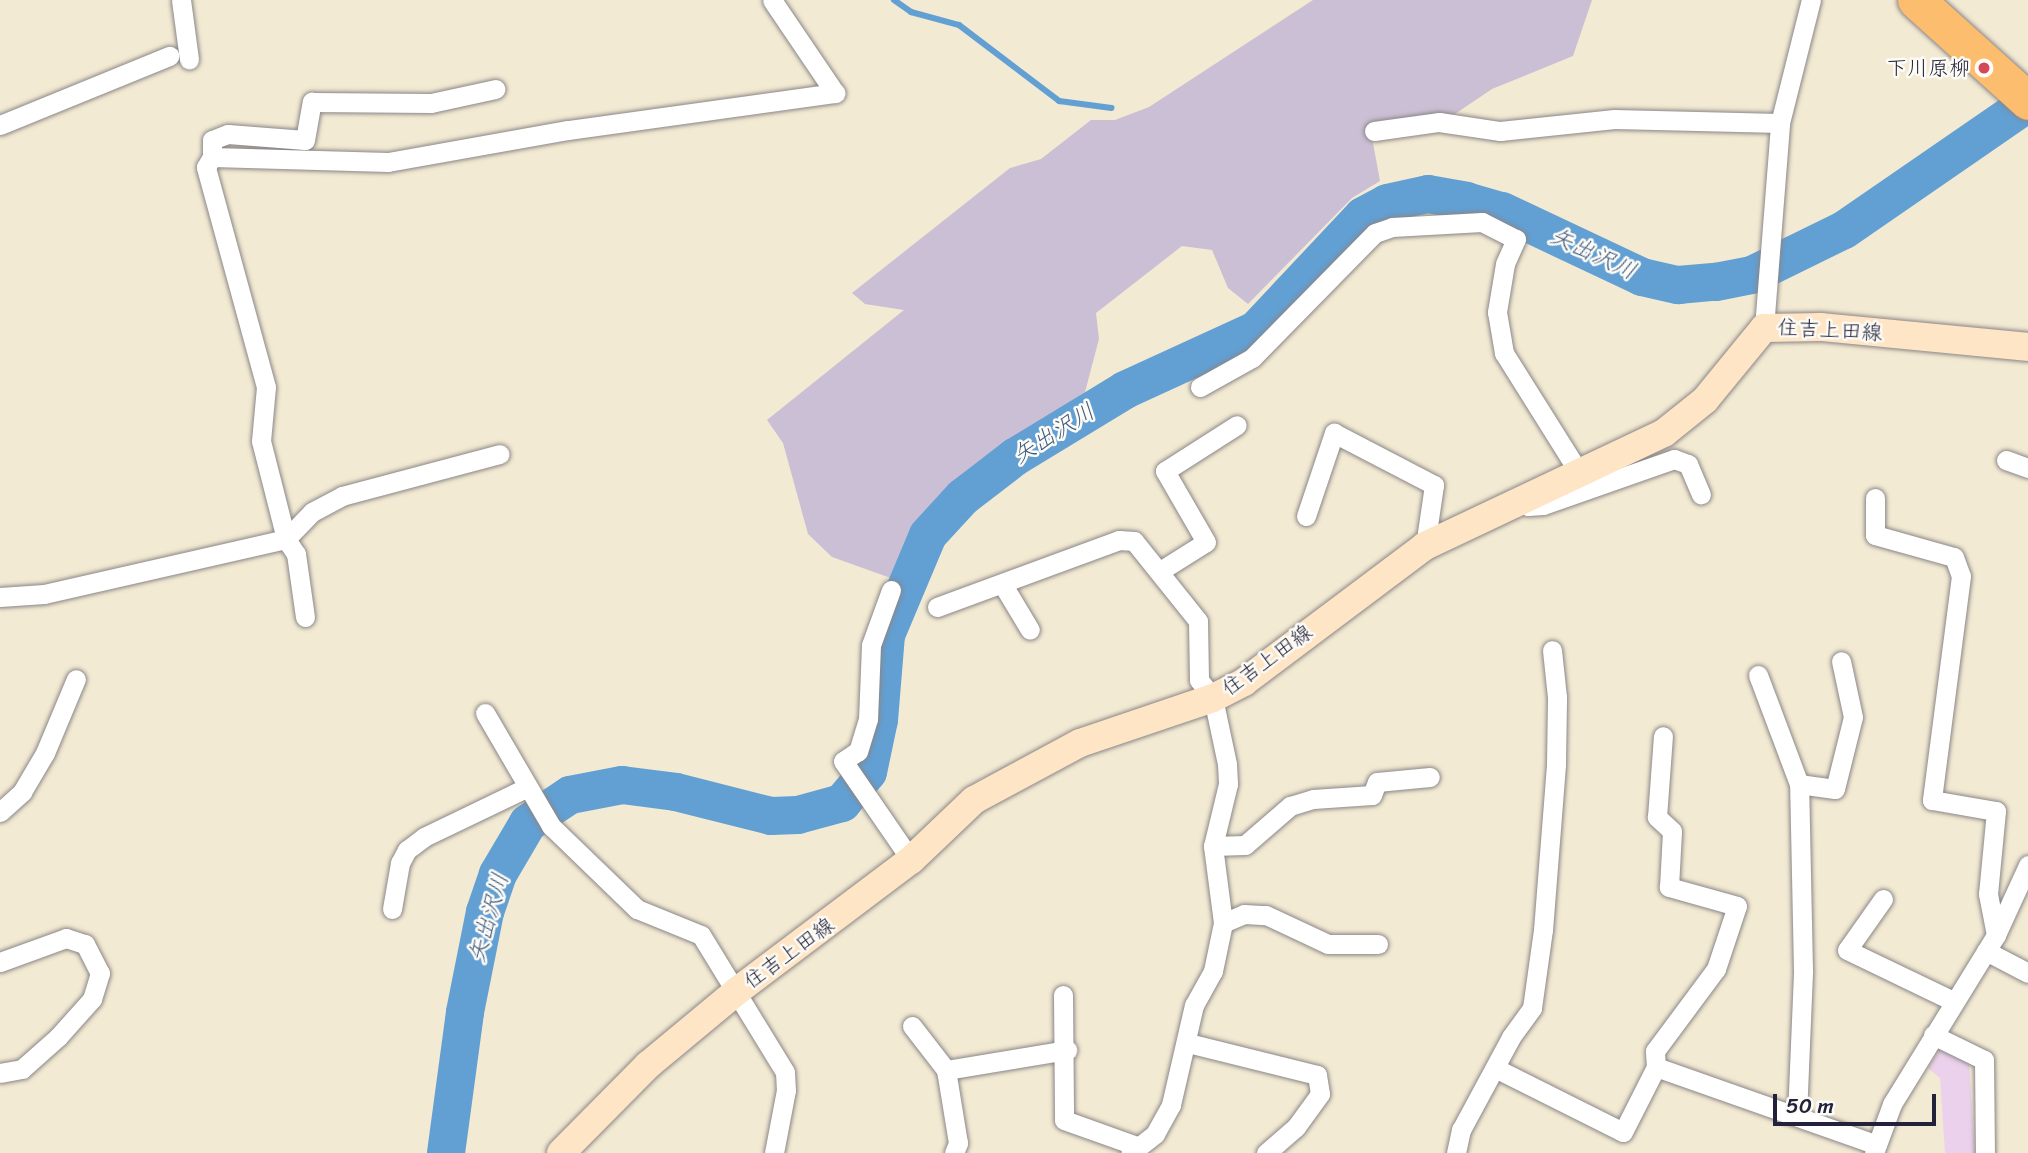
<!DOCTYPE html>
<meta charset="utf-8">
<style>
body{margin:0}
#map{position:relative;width:2028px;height:1153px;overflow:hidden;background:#f3ead3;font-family:Sriracha,"Klee One",sans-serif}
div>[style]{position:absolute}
.built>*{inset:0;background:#ebd1eb}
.industrial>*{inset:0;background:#cbbfd5}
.stream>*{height:6px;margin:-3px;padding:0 3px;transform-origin:3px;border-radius:3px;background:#629fd3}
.river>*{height:38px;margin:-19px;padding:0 19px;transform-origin:19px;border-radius:19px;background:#629fd3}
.roads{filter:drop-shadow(0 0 2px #8a8687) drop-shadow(0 0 2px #8a8687)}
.street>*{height:19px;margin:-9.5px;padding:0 9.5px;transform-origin:9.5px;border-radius:9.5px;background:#fff}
.secondary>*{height:28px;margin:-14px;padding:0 14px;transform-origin:14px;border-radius:14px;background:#fee5c5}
.highway>*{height:37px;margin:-18.5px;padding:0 18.5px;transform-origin:18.5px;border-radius:18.5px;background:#fcbd6f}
.dots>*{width:19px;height:19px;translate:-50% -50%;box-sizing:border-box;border:4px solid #fdfcf7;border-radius:50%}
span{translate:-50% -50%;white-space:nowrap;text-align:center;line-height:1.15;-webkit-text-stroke:5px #fdfcf7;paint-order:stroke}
.poi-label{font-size:21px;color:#22223b}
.right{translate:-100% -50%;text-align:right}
.street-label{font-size:21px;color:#22223b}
.water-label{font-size:23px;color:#3f5a7f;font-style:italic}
.scale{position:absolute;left:1773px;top:1094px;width:163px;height:32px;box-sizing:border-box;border:4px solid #22223b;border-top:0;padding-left:9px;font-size:21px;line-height:24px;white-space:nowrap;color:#22223b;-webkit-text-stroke:5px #fdfcf7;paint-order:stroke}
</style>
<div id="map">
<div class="built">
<div style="clip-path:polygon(1941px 1048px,1969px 1063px,1975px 1153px,1945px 1153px,1940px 1078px,1928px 1068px)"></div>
</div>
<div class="industrial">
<div style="clip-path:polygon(1313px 0,1592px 0,1573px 56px,1492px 89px,1452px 116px,1370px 127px,1380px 181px,1352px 198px,1248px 304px,1228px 288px,1212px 250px,1182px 246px,1096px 313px,1099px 339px,1085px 392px,955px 491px,920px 528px,899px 581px,832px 557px,808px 534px,783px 443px,767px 420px,904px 310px,865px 304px,852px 293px,1010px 168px,1041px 159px,1091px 120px,1115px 120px,1149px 107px)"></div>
</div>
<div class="stream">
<div style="left:894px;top:0;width:21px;rotate:35deg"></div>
<div style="left:911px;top:12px;width:50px;rotate:15.2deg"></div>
<div style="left:959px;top:25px;width:126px;rotate:37.2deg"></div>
<div style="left:1059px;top:101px;width:53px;rotate:7.5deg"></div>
</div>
<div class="river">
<div style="left:446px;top:1153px;width:142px;rotate:-82.3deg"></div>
<div style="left:465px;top:1012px;width:102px;rotate:-78.7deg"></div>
<div style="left:485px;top:912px;width:40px;rotate:-71.1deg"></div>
<div style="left:498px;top:874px;width:59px;rotate:-59.5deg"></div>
<div style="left:528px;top:823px;width:50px;rotate:-33.7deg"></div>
<div style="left:570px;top:795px;width:53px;rotate:-10.9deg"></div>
<div style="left:622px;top:785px;width:54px;rotate:7.4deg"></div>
<div style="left:676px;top:792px;width:98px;rotate:14.2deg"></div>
<div style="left:771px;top:816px;width:27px;rotate:-2deg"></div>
<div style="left:798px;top:815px;width:46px;rotate:-15.3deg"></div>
<div style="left:842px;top:803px;width:40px;rotate:-50deg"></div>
<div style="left:868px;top:772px;width:53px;rotate:-78.1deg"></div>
<div style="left:879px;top:720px;width:85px;rotate:-85.3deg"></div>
<div style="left:886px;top:635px;width:108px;rotate:-67.2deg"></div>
<div style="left:928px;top:535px;width:52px;rotate:-47.4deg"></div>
<div style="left:963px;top:497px;width:66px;rotate:-37.6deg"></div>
<div style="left:1015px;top:457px;width:129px;rotate:-31.3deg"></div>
<div style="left:1125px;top:390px;width:144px;rotate:-24.6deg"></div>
<div style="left:1256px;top:330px;width:156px;rotate:-46.8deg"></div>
<div style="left:1363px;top:216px;width:27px;rotate:-28deg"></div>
<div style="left:1387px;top:203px;width:42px;rotate:-12.4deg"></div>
<div style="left:1428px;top:194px;width:39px;rotate:10deg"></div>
<div style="left:1466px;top:201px;width:37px;rotate:16deg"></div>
<div style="left:1502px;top:211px;width:155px;rotate:25.2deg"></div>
<div style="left:1642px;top:277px;width:37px;rotate:13deg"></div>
<div style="left:1678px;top:285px;width:38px;rotate:-5deg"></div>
<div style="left:1716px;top:282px;width:37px;rotate:-11deg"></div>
<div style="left:1752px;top:275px;width:102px;rotate:-26.1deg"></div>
<div style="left:1844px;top:230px;width:224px;rotate:-34.6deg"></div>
</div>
<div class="roads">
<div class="street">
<div style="left:181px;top:0;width:60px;rotate:82.3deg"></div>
<div style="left:0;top:125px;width:183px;rotate:-22.2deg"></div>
<div style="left:1374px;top:131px;width:66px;rotate:-7.9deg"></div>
<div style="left:1439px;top:122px;width:62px;rotate:8.4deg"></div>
<div style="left:1500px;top:131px;width:115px;rotate:-6deg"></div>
<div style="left:1614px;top:119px;width:166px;rotate:1.4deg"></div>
<div style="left:212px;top:157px;width:17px;rotate:-90deg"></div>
<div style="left:212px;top:140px;width:17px;rotate:-21deg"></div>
<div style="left:228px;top:134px;width:77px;rotate:4.5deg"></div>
<div style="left:305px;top:140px;width:39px;rotate:-80deg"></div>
<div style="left:312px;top:102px;width:119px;rotate:0.5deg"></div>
<div style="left:431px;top:103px;width:66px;rotate:-12.3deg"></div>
<div style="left:1764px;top:328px;width:206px;rotate:-85.5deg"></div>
<div style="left:1780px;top:123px;width:127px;rotate:-75.9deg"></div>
<div style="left:1200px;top:387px;width:60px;rotate:-29.1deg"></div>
<div style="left:1252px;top:358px;width:175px;rotate:-45.5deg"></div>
<div style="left:1375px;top:233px;width:18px;rotate:-19deg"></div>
<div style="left:1392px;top:227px;width:90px;rotate:-3.2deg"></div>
<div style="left:1482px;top:222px;width:38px;rotate:27deg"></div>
<div style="left:1516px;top:239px;width:27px;rotate:114deg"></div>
<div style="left:1505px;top:264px;width:49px;rotate:99.5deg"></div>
<div style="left:1497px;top:312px;width:42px;rotate:80.3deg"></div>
<div style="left:1504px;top:353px;width:143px;rotate:57.9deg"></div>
<div style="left:2006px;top:460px;width:23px;rotate:20deg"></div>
<div style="left:1875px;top:498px;width:37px;rotate:90deg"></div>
<div style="left:1875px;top:535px;width:82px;rotate:15.6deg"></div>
<div style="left:1954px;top:557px;width:20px;rotate:70deg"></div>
<div style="left:1961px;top:576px;width:226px;rotate:97.4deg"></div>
<div style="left:1932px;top:800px;width:65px;rotate:9.8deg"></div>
<div style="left:1996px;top:811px;width:83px;rotate:95.5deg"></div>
<div style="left:1988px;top:894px;width:42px;rotate:79deg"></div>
<div style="left:1524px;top:500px;width:7px;rotate:56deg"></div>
<div style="left:1528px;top:506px;width:15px;rotate:-4deg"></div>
<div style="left:1543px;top:505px;width:139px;rotate:-19.3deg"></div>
<div style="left:1674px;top:459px;width:15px;rotate:20deg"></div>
<div style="left:1688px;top:464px;width:33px;rotate:67deg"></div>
<div style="left:1306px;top:516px;width:88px;rotate:-71.4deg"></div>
<div style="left:1334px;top:433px;width:113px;rotate:27.5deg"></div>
<div style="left:1434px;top:485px;width:62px;rotate:98.4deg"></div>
<div style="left:1160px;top:571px;width:54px;rotate:-32.2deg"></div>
<div style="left:1206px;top:542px;width:82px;rotate:-120deg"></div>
<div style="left:1165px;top:471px;width:85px;rotate:-32.6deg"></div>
<div style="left:1003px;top:585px;width:52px;rotate:59deg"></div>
<div style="left:891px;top:590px;width:59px;rotate:110deg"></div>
<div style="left:871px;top:645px;width:74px;rotate:92.3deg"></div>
<div style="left:868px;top:719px;width:34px;rotate:107deg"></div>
<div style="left:858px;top:751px;width:18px;rotate:146deg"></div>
<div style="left:843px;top:761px;width:120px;rotate:55.5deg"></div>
<div style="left:0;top:597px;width:44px;rotate:-3.9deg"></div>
<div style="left:44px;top:594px;width:248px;rotate:-12.8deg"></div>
<div style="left:286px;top:539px;width:37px;rotate:-46deg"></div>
<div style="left:312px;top:512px;width:34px;rotate:-28deg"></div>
<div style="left:342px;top:496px;width:163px;rotate:-14.9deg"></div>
<div style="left:937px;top:607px;width:194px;rotate:-20.2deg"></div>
<div style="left:1119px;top:540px;width:15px;rotate:4deg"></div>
<div style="left:1134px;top:541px;width:102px;rotate:51.3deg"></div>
<div style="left:1198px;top:621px;width:59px;rotate:89deg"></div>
<div style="left:1199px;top:680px;width:23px;rotate:52deg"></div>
<div style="left:1213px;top:698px;width:67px;rotate:78deg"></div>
<div style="left:1227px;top:764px;width:20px;rotate:87deg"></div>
<div style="left:1228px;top:784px;width:64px;rotate:103.6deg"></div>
<div style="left:1213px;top:846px;width:78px;rotate:82.6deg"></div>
<div style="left:1223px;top:923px;width:49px;rotate:101.8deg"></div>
<div style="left:1213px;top:971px;width:39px;rotate:119deg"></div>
<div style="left:1194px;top:1005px;width:103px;rotate:103deg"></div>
<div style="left:1171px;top:1105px;width:33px;rotate:119deg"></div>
<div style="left:1155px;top:1134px;width:31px;rotate:142deg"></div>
<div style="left:305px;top:617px;width:64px;rotate:-98.1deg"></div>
<div style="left:296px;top:554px;width:18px;rotate:-124deg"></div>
<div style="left:286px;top:539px;width:101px;rotate:-104.3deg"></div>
<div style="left:261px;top:441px;width:54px;rotate:-84.7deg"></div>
<div style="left:266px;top:387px;width:228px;rotate:-105.3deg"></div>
<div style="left:206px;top:167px;width:12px;rotate:-59deg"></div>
<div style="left:212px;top:157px;width:176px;rotate:1.6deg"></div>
<div style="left:388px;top:162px;width:183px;rotate:-10.1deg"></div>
<div style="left:568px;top:130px;width:270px;rotate:-7.9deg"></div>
<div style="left:835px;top:93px;width:112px;rotate:-124.1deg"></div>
<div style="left:1758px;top:675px;width:116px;rotate:69.4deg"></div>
<div style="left:485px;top:713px;width:131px;rotate:59.7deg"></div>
<div style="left:551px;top:826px;width:120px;rotate:44deg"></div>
<div style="left:637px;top:909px;width:69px;rotate:22.1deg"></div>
<div style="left:701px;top:935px;width:161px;rotate:58.5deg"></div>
<div style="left:785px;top:1072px;width:18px;rotate:87deg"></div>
<div style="left:786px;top:1090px;width:64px;rotate:100.8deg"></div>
<div style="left:0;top:812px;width:30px;rotate:-42deg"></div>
<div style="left:22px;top:792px;width:45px;rotate:-59.5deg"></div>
<div style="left:45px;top:753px;width:80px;rotate:-67.3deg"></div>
<div style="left:1213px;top:846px;width:32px;rotate:-2deg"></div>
<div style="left:1245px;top:845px;width:60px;rotate:-40.9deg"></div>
<div style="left:1290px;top:806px;width:24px;rotate:-17deg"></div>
<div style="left:1313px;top:799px;width:59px;rotate:-3.9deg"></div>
<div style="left:1372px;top:795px;width:14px;rotate:-69deg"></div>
<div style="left:1377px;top:782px;width:53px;rotate:-5.4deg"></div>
<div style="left:1883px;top:899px;width:62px;rotate:125.2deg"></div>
<div style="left:1847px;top:950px;width:118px;rotate:25.7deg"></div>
<div style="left:392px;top:909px;width:47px;rotate:-80.1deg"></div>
<div style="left:400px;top:863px;width:15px;rotate:-62deg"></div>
<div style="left:407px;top:850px;width:21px;rotate:-37deg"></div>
<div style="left:424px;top:837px;width:115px;rotate:-25.7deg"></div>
<div style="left:1223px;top:923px;width:23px;rotate:-23deg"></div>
<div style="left:1244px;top:914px;width:22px;rotate:3deg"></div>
<div style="left:1266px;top:915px;width:68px;rotate:25.1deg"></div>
<div style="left:1328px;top:944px;width:50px"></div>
<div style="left:1986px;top:951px;width:47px;rotate:27.6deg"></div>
<div style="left:0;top:962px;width:70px;rotate:-20deg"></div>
<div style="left:66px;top:938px;width:20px;rotate:18deg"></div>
<div style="left:85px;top:944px;width:33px;rotate:63deg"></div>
<div style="left:100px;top:973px;width:27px;rotate:107deg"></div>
<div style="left:92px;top:999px;width:51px;rotate:131.8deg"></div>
<div style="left:58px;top:1037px;width:48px;rotate:138.4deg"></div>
<div style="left:22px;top:1069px;width:22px;rotate:170deg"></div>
<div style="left:1063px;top:995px;width:125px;rotate:89.5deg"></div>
<div style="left:1064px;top:1120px;width:77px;rotate:19.6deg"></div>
<div style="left:912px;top:1026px;width:56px;rotate:52.3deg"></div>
<div style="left:1933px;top:1035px;width:57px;rotate:26.1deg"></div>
<div style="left:1984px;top:1060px;width:93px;rotate:89.4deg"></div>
<div style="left:1188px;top:1043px;width:133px;rotate:13.9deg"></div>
<div style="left:1317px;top:1075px;width:19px;rotate:81deg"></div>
<div style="left:1320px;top:1094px;width:41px;rotate:126deg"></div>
<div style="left:1296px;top:1127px;width:40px;rotate:139deg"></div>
<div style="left:1656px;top:1067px;width:234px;rotate:19.4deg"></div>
<div style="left:1495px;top:1068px;width:143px;rotate:26.6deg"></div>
<div style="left:1623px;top:1132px;width:73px;rotate:-63.1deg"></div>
<div style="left:1656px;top:1067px;width:16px;rotate:-94deg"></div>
<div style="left:1655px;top:1051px;width:102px;rotate:-53.4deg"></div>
<div style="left:1716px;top:969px;width:66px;rotate:-71.6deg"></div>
<div style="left:1737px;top:906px;width:71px;rotate:-164.4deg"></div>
<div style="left:1669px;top:887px;width:56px;rotate:-86.9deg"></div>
<div style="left:1672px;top:831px;width:21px;rotate:-137deg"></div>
<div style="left:1657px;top:817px;width:81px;rotate:-85.8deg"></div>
<div style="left:1797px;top:1116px;width:146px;rotate:-87.6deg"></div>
<div style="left:1803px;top:970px;width:186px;rotate:-91.2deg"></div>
<div style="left:1799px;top:784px;width:36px;rotate:8deg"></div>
<div style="left:1835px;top:789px;width:74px;rotate:-76deg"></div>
<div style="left:1853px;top:717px;width:57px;rotate:-102.1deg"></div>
<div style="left:954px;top:1153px;width:11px;rotate:-68deg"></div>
<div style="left:958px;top:1143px;width:74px;rotate:-99.3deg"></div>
<div style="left:946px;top:1070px;width:123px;rotate:-9.4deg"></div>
<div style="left:1456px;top:1153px;width:24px;rotate:-78deg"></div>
<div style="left:1461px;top:1130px;width:106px;rotate:-61.7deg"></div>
<div style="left:1511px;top:1037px;width:36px;rotate:-54deg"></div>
<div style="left:1532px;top:1008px;width:79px;rotate:-82deg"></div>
<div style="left:1543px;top:930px;width:167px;rotate:-85.5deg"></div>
<div style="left:1556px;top:764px;width:67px;rotate:-89.1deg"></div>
<div style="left:1557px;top:697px;width:47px;rotate:-96.1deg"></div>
<div style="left:1874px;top:1153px;width:52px;rotate:-69.8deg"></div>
<div style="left:1892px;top:1104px;width:198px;rotate:-58.4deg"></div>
<div style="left:1996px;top:935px;width:77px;rotate:-65.4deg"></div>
</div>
<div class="secondary">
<div style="left:561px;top:1153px;width:124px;rotate:-45.3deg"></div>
<div style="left:648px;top:1065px;width:116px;rotate:-39.7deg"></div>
<div style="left:737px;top:991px;width:218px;rotate:-37deg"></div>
<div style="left:911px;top:860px;width:87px;rotate:-43.6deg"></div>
<div style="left:974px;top:800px;width:120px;rotate:-28.3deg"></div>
<div style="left:1080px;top:743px;width:140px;rotate:-18.7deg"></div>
<div style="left:1213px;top:698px;width:35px;rotate:-27deg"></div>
<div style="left:1244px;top:682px;width:226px;rotate:-36.9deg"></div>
<div style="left:1425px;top:546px;width:264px;rotate:-25.3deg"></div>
<div style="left:1664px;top:433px;width:53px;rotate:-38.8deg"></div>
<div style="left:1705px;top:400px;width:93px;rotate:-50.7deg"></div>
<div style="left:1764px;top:328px;width:57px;rotate:-1deg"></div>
<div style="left:1821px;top:327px;width:208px;rotate:5.5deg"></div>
</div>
<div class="highway">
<div style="left:1916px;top:0;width:151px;rotate:42deg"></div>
</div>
</div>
<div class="dots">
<div style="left:1984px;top:68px;background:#d1495b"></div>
</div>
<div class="poi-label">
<span class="right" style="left:1970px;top:68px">下川原柳</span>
</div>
<div class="street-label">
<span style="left:1830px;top:330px;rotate:3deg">住吉上田線</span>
<span style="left:1267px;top:660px;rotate:-36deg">住吉上田線</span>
<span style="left:789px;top:953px;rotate:-36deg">住吉上田線</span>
</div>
<div class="water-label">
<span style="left:1593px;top:254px;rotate:25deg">矢出沢川</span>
<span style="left:1054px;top:434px;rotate:-32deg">矢出沢川</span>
<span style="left:489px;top:918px;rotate:-74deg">矢出沢川</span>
</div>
<div class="scale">50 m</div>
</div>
